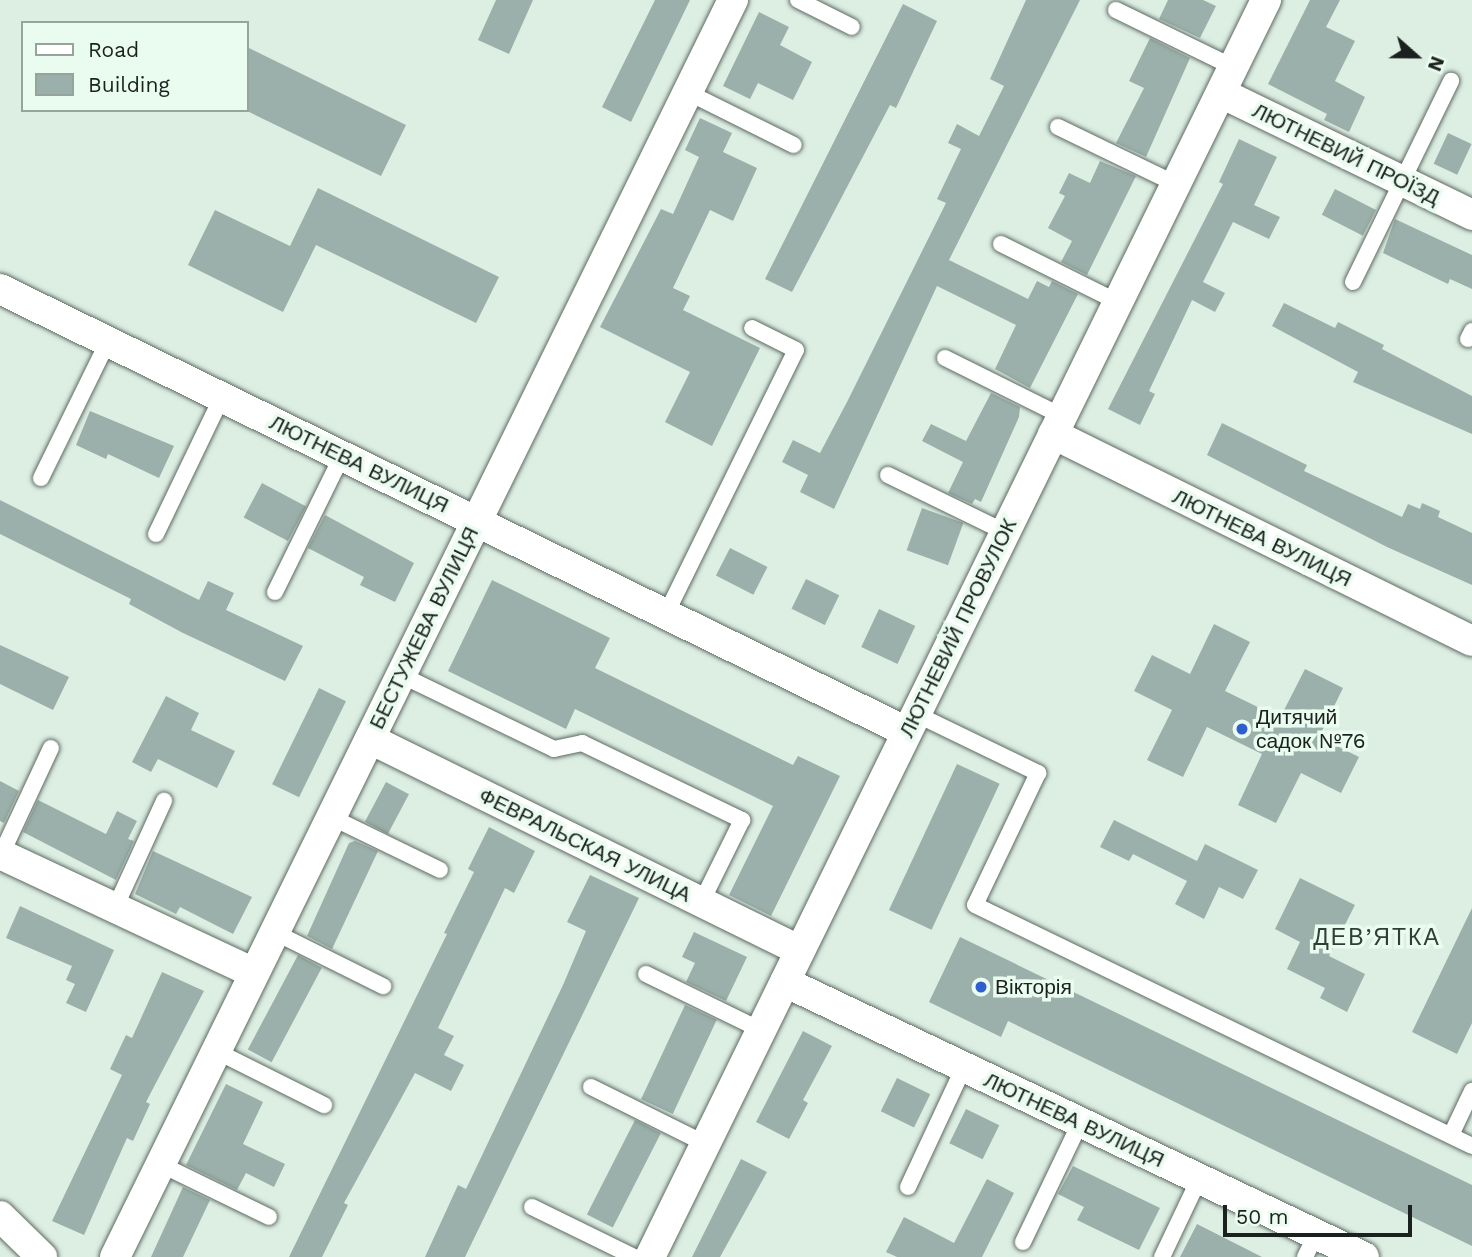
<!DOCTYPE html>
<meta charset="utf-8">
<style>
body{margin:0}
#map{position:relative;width:1472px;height:1257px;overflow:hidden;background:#ddeee3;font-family:"Work Sans",sans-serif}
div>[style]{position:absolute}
.building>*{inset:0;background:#9cb0ab;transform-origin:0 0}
.roads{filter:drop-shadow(0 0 2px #5d6b62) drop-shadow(0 0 2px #5d6b62)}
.lane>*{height:16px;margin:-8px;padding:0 8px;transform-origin:8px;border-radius:8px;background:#fff}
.street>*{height:30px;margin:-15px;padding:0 15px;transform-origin:15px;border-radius:15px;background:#fff}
.dots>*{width:19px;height:19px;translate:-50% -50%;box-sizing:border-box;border:4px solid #eafbf0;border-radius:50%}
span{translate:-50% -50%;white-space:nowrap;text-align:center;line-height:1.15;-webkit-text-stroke:7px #eafbf0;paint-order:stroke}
.street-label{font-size:21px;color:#1b211e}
.poi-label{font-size:21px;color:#1b211e}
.left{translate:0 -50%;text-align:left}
.neighbourhood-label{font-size:23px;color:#303e35;letter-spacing:2px}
.legend{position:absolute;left:21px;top:21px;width:228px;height:91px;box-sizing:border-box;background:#eafbf0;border:2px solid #97a49c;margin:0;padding:9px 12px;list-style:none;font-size:21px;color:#1b211e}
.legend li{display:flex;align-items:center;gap:14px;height:35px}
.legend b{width:35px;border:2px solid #97a49c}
.north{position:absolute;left:1381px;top:21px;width:70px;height:70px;-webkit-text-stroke:5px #eafbf0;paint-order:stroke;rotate:111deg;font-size:19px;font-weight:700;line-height:28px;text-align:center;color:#1b211e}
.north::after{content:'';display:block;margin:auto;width:24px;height:32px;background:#1b211e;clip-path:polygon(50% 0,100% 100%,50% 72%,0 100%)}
.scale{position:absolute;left:1223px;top:1205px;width:189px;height:32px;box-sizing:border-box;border:4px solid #1b211e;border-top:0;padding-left:9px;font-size:21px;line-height:24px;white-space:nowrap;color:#1b211e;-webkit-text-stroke:5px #eafbf0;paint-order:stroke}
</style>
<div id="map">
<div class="building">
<div style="clip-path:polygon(496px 0,533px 0,509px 54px,478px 40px)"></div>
<div style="clip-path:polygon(655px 0,690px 0,631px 122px,602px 107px)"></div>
<div style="clip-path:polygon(1026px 0,1080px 0,949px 260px,1028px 299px,1037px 281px,1049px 287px,1052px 281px,1078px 294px,1030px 388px,995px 369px,1016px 325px,937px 286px,834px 509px,800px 492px,808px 475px,782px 462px,793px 440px,820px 453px,847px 402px,946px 203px,937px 199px,961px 149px,948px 143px,957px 124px,979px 136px,1004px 86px,990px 79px)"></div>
<div style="clip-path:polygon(1168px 0,1203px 0,1216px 6px,1200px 38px,1159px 19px)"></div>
<div style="clip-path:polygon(1310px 0,1340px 0,1326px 27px,1355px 41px,1335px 81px,1365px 97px,1349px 132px,1324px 120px,1327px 114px,1268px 84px)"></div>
<div style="clip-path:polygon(903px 4px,937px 21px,896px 108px,890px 105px,792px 292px,765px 279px)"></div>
<div style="clip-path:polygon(759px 12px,789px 27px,780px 45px,812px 62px,793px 100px,758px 83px,750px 99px,723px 86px)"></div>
<div style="clip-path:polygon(1150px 38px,1190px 58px,1146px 157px,1116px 143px,1144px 88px,1129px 81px)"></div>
<div style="clip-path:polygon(247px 47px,406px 125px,381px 176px,247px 111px)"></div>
<div style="clip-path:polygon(700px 118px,732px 133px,723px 152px,757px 168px,733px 221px,710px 210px,673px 288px,690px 296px,683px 310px,760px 348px,712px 446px,665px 422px,690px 372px,600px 327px,661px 209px,673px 214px,699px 157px,685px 150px)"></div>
<div style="left:1448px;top:133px;width:26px;height:34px;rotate:25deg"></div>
<div style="clip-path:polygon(1239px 139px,1277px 157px,1254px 205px,1280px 217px,1269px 239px,1233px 222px,1203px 282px,1225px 293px,1215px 312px,1192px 300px,1149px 391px,1155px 394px,1140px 425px,1108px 409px,1223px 184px,1219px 182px)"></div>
<div style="clip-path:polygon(1100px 161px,1136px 176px,1087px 275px,1061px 262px,1072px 241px,1048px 228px,1065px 196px,1059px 193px,1069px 173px,1090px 183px)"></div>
<div style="clip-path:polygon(318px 188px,499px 277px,476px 323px,316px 245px,283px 312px,188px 265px,215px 210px,290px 246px)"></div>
<div style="left:1335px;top:189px;width:46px;height:29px;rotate:27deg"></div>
<div style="clip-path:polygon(1395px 219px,1472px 255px,1472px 289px,1450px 279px,1448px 284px,1383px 253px)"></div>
<div style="clip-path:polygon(1284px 303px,1335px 328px,1338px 322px,1384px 345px,1382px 349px,1472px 396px,1472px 434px,1353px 382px,1358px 372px,1272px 326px)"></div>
<div style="clip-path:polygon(991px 393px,1020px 407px,1019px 417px,981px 502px,975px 499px,972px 504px,948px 493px,963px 462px,922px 441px,931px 424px,966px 441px)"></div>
<div style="clip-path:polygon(90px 411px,174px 446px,159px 478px,108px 454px,106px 459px,76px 445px)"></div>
<div style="clip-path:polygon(1222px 423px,1307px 465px,1304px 471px,1402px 517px,1408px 504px,1420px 509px,1422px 503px,1440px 511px,1438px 517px,1472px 533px,1472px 585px,1387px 547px,1207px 455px)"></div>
<div style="left:262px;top:483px;width:50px;height:39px;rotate:28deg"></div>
<div style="clip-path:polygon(0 500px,199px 600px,208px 581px,234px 593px,226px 610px,303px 646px,285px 681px,183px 633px,129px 604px,131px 599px,0 534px)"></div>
<div style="left:922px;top:508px;width:44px;height:45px;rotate:20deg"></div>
<div style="clip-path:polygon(325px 515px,414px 563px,395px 602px,360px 585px,364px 577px,308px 548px)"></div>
<div style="left:730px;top:548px;width:42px;height:31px;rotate:27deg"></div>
<div style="left:806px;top:579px;width:37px;height:33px;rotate:26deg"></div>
<div style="clip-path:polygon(492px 580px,610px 638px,595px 668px,793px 765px,798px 756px,840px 776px,771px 916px,729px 895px,773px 806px,575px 709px,566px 729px,448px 671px)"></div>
<div style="left:879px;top:609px;width:40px;height:42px;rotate:25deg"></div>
<div style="clip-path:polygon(1214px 624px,1250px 642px,1225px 691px,1280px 718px,1305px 669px,1343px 688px,1319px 737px,1359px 757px,1341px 793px,1301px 773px,1276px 823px,1238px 805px,1262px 754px,1207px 727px,1183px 777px,1147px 760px,1172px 710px,1134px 691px,1152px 655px,1190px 674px)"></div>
<div style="clip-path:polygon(0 645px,69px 677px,53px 710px,0 684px)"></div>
<div style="left:319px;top:688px;width:30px;height:107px;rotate:26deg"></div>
<div style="clip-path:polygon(166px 696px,199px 713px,191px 730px,235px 751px,217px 788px,158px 759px,151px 772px,132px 762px)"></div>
<div style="left:957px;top:764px;width:47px;height:161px;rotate:25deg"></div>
<div style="clip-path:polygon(0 781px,19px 791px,4px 823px,0 821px)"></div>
<div style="left:386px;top:782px;width:26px;height:45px;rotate:28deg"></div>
<div style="clip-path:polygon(38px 800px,106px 834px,117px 811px,137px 821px,128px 839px,134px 841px,116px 880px,23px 832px)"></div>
<div style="clip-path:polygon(1114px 820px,1197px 861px,1205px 844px,1258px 870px,1243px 899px,1219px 887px,1204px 919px,1175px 904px,1187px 881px,1133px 854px,1129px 861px,1100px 847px)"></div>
<div style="clip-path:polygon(489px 827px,535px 851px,514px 893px,505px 888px,438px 1028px,454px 1036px,444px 1055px,464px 1065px,451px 1091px,415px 1073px,344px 1203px,348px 1205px,322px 1257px,289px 1257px,447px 934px,444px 933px,474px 872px,468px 869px)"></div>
<div style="clip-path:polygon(355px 841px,378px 851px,332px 949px,307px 936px,349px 843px)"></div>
<div style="clip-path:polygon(153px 851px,252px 897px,233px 934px,180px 907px,176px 914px,135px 894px)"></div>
<div style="clip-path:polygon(590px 875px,639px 898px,465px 1257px,425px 1257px,458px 1185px,466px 1189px,563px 985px,586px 931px,567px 922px)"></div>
<div style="clip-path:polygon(1300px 878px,1355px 905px,1329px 956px,1365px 974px,1347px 1012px,1320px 998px,1325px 988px,1287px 969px,1300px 942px,1275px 929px)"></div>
<div style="clip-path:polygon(20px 906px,114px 950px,86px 1012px,66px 1003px,75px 984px,66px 980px,72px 966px,6px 938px)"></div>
<div style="clip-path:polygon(1472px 908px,1472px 1023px,1457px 1054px,1412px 1032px)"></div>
<div style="clip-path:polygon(694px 932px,747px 957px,726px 1001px,686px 982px,695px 963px,682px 957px)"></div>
<div style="clip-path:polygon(960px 937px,1472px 1185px,1472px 1246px,1008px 1021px,1001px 1037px,929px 1002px)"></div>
<div style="left:298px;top:955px;width:27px;height:107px;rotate:28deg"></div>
<div style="clip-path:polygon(162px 972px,204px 991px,146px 1102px,150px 1104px,133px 1141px,127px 1138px,84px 1235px,52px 1221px,122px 1075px,110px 1069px,126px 1035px,132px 1038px)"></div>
<div style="left:685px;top:1005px;width:35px;height:104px;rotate:25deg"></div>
<div style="clip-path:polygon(803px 1031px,832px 1046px,803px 1100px,808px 1103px,789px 1139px,756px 1122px)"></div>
<div style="left:897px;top:1078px;width:37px;height:37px;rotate:26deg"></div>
<div style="clip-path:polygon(226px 1084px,263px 1102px,243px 1144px,285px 1164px,274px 1187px,246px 1173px,237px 1190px,186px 1165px)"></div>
<div style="left:966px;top:1109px;width:37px;height:38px;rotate:26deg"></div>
<div style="left:635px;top:1120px;width:29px;height:106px;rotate:27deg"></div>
<div style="clip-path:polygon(741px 1159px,767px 1172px,720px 1257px,692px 1257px)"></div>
<div style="clip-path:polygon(1073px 1166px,1160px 1208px,1139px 1250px,1077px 1220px,1084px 1207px,1058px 1194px)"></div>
<div style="clip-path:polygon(987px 1179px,1014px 1193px,982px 1257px,897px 1257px,886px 1252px,904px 1217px,954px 1243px)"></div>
<div style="clip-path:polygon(183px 1187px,210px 1200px,183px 1257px,151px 1257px)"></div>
<div style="clip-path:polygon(1197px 1224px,1262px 1257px,1180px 1257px)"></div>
</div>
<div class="roads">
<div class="lane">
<div style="left:798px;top:0;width:60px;rotate:26.6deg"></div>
<div style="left:1116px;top:10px;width:130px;rotate:26deg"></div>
<div style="left:687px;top:92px;width:119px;rotate:26.4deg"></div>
<div style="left:1058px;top:127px;width:131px;rotate:25.8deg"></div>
<div style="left:1001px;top:244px;width:131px;rotate:26.4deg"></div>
<div style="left:1353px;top:282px;width:224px;rotate:-64deg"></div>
<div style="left:1468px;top:339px;width:9px;rotate:-63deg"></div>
<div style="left:945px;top:358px;width:131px;rotate:26.4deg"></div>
<div style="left:888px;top:475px;width:130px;rotate:26deg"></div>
<div style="left:41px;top:478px;width:153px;rotate:-63.9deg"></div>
<div style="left:156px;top:534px;width:152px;rotate:-64.3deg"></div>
<div style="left:275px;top:592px;width:152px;rotate:-63.8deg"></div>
<div style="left:666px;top:614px;width:294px;rotate:-63.8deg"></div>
<div style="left:796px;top:350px;width:49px;rotate:-153.4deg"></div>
<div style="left:401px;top:675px;width:170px;rotate:25.8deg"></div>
<div style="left:554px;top:749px;width:29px;rotate:-12deg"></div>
<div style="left:582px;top:743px;width:178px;rotate:25.7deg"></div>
<div style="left:742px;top:820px;width:93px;rotate:116.3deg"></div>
<div style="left:916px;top:714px;width:136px;rotate:25.8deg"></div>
<div style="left:1038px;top:773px;width:146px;rotate:115.5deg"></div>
<div style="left:975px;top:905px;width:552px;rotate:25.87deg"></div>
<div style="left:331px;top:817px;width:121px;rotate:25.9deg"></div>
<div style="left:1px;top:855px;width:118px;rotate:-65deg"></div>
<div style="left:115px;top:908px;width:118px;rotate:-65.4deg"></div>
<div style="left:274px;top:932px;width:122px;rotate:26.4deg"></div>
<div style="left:646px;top:974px;width:128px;rotate:26deg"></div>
<div style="left:216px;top:1051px;width:121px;rotate:26.6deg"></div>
<div style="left:591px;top:1087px;width:128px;rotate:26.4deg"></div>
<div style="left:1451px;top:1135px;width:49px;rotate:-64.5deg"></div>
<div style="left:160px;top:1164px;width:121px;rotate:25.9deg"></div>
<div style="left:908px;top:1187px;width:132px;rotate:-65deg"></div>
<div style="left:532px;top:1207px;width:114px;rotate:26.1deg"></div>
<div style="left:1023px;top:1242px;width:132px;rotate:-64.4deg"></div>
<div style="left:1162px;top:1257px;width:86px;rotate:-64.6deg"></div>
<div style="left:1305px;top:1257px;width:25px;rotate:-64deg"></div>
</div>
<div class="street">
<div style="left:1221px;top:93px;width:279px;rotate:25.9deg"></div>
<div style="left:0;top:289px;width:1009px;rotate:26.03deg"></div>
<div style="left:1053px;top:434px;width:467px;rotate:26.3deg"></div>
<div style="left:370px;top:739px;width:479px;rotate:26.2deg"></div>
<div style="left:0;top:854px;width:280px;rotate:25.1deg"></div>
<div style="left:785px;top:982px;width:641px;rotate:25.41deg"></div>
<div style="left:0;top:1216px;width:59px;rotate:44.3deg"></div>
<div style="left:115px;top:1257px;width:1401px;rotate:-63.82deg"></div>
<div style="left:650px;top:1257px;width:1400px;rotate:-63.89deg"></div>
</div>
</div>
<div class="dots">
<div style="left:1242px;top:729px;background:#2f5fce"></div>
<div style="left:981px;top:987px;background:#2f5fce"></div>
</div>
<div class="street-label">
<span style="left:1346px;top:154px;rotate:26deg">ЛЮТНЕВИЙ ПРОЇЗД</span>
<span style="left:359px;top:464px;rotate:26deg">ЛЮТНЕВА ВУЛИЦЯ</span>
<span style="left:1262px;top:538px;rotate:26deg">ЛЮТНЕВА ВУЛИЦЯ</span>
<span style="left:424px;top:628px;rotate:-64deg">БЕСТУЖЕВА ВУЛИЦЯ</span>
<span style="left:958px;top:628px;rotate:-64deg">ЛЮТНЕВИЙ ПРОВУЛОК</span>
<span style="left:585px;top:845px;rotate:26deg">ФЕВРАЛЬСКАЯ УЛИЦА</span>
<span style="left:1074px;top:1120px;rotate:25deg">ЛЮТНЕВА ВУЛИЦЯ</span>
</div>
<div class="poi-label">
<span class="left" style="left:1256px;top:729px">Дитячий<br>садок №76</span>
<span class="left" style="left:995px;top:987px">Вікторія</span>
</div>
<div class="neighbourhood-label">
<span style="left:1377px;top:938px">ДЕВ’ЯТКА</span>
</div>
<ul class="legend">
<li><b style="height:9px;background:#fff"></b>Road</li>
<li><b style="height:19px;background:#9cb0ab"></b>Building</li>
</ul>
<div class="north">N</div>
<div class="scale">50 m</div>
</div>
